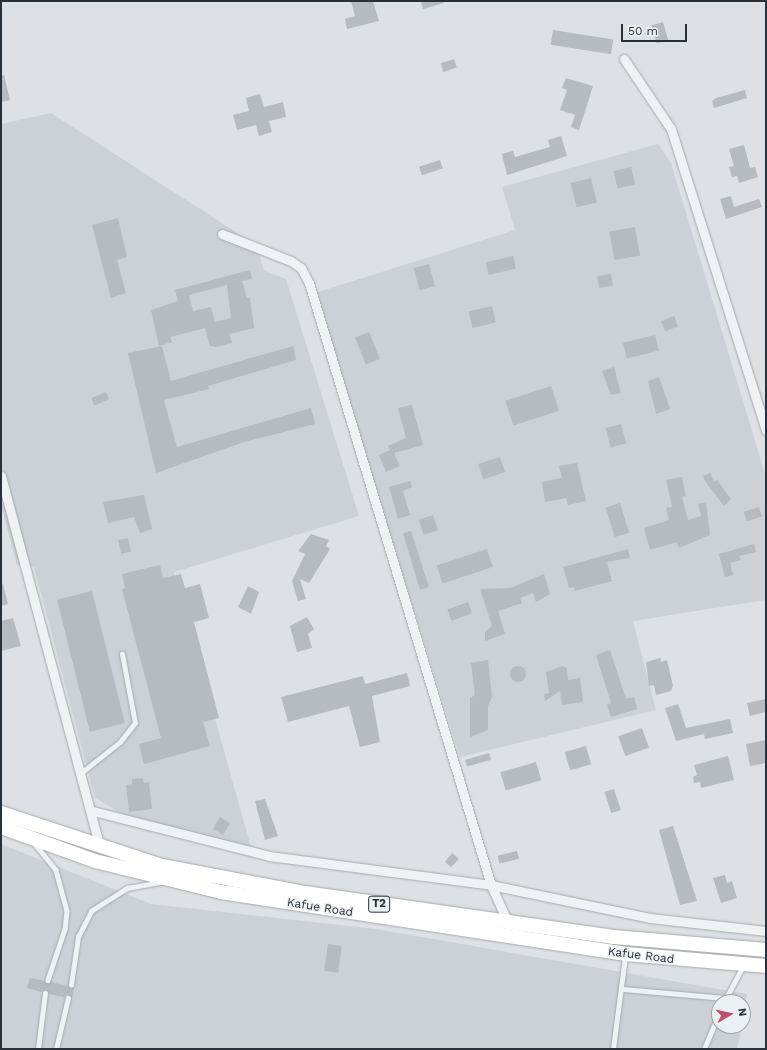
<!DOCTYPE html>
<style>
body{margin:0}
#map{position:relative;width:767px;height:1050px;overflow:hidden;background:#dde1e5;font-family:"Work Sans",sans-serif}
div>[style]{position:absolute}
.built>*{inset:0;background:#cbd1d6}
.building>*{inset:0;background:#b5bbc1;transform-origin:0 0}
.round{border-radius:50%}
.roads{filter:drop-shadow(0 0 1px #a3a9ae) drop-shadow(0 0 1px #a3a9ae)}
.lane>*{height:4.5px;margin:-2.25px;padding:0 2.25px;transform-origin:2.25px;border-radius:2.25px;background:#eff2f4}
.street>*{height:9px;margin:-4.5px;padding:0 4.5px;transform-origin:4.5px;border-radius:4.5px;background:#eff2f4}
.primary>*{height:14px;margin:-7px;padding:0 7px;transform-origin:7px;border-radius:7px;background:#fff}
span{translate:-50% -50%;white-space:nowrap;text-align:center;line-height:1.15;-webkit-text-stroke:3px #ecf0f3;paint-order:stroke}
.shield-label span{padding:1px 3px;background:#ecf0f3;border:1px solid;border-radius:3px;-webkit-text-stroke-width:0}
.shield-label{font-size:11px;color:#28313a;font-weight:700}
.street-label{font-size:12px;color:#28313a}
.frame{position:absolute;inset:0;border:2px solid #28313a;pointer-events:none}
.north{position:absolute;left:711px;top:994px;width:40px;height:40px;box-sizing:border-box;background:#ecf0f3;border:1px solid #9ea4a9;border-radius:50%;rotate:81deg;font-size:11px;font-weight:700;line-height:16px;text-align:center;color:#28313a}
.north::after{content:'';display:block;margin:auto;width:14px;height:18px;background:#bf4d6d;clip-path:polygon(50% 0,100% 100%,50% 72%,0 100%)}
.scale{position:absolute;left:621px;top:24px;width:66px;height:18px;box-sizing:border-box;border:2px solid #28313a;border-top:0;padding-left:5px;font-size:12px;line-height:14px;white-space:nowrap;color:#28313a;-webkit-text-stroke:3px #ecf0f3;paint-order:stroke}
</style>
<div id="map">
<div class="built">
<div style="clip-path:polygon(51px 113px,256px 245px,264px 271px,286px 279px,359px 516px,174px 572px,254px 858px,135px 821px,95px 798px,34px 567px,17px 565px,1px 505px,1px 124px)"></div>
<div style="clip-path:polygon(658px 144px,671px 163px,766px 477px,766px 600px,633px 621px,656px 710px,460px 757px,315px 293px,515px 230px,502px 187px)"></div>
<div style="clip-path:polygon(1px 844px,151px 904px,376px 929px,747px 994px,743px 1018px,743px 1002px,719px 1002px,719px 1026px,742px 1026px,737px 1049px,1px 1049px)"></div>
</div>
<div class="building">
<div style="clip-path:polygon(351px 1px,373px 1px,379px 21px,347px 29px,345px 19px,355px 16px)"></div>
<div style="clip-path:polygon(421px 1px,443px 1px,444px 3px,423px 9px)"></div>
<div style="left:663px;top:22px;width:19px;height:12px;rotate:74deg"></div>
<div style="left:553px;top:30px;width:61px;height:15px;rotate:9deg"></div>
<div style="left:454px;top:59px;width:9px;height:14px;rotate:72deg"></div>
<div style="clip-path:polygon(4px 75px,10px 100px,1px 102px,1px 76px)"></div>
<div style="clip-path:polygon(566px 78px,593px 86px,579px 130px,571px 127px,575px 115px,560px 110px,567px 90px,562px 88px)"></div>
<div style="clip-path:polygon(745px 90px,747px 98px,714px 108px,712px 101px,716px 98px)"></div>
<div style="clip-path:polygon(260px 94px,264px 107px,283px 102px,286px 117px,269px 121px,272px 132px,259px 136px,256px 125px,237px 130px,233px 115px,249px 111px,246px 98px)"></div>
<div style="clip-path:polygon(561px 136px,567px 156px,507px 175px,502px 154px,513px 151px,515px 157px,550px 147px,548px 140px)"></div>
<div style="clip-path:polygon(744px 145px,750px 168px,755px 167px,758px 177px,739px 183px,737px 176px,732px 177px,729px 167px,734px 166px,729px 149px)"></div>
<div style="left:440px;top:160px;width:9px;height:22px;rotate:72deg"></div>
<div style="left:631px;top:167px;width:18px;height:18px;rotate:77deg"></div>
<div style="left:591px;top:178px;width:25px;height:21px;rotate:76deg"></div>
<div style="clip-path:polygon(731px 196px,734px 207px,759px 199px,762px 207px,726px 219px,720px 199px)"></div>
<div style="clip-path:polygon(118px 218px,127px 257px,117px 260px,126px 293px,111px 298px,92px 225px)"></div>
<div style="left:635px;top:227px;width:29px;height:26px;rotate:80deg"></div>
<div style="left:513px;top:256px;width:13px;height:28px;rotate:77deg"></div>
<div style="left:429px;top:264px;width:23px;height:16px;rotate:75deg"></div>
<div style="clip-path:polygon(evenodd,250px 270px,252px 279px,242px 281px,247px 298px,250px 298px,254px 328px,229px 334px,232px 343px,216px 347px,210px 346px,205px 328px,170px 337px,172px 342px,159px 346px,151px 310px,178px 301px,175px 290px,250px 270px,227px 285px,231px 318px,215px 322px,211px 307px,193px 311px,189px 295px,227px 285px)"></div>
<div style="left:611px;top:274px;width:12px;height:14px;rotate:81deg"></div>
<div style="left:492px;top:306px;width:17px;height:24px;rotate:77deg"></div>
<div style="left:674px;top:316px;width:11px;height:14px;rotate:68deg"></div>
<div style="left:369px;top:332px;width:29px;height:15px;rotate:68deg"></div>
<div style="left:655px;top:335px;width:16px;height:33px;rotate:76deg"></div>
<div style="clip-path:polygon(162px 346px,171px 381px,293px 346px,296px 360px,208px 386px,209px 389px,164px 400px,177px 447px,311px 408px,315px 424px,244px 442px,156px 473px,128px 353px)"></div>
<div style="clip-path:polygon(614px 367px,621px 393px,611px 395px,602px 371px)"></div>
<div style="clip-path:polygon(659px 377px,670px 409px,656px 414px,648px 381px)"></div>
<div style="left:551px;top:386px;width:26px;height:48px;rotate:72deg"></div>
<div style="left:106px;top:392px;width:8px;height:16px;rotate:67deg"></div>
<div style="clip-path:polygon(412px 405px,423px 445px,394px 453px,400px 466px,386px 472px,379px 455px,390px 450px,388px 446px,406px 438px,398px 408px)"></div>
<div style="left:621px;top:424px;width:20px;height:16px;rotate:75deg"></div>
<div style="left:500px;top:457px;width:16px;height:23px;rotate:72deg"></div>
<div style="clip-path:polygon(577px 463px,586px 501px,568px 505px,566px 498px,545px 502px,542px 482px,562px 478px,559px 466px)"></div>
<div style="clip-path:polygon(710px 473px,714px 482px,717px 480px,731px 499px,724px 506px,705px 481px,703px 476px)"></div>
<div style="clip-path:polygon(682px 477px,686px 496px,682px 497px,688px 520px,701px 516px,698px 504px,706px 502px,710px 535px,679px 548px,677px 542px,650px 550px,644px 528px,669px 520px,666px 508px,672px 507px,666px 480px)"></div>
<div style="clip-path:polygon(410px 481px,412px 487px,403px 491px,410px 515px,398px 519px,389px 487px)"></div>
<div style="clip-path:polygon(144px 495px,152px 529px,140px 533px,134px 517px,108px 523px,103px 502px)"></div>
<div style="left:620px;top:503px;width:31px;height:15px;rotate:73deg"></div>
<div style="left:759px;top:507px;width:10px;height:16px;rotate:73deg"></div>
<div style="left:433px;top:515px;width:16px;height:15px;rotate:72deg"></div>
<div style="clip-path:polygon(411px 531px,429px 587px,420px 590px,403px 533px)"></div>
<div style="clip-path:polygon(311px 534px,329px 540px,326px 546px,330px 549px,309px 583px,300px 579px,306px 599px,298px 601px,292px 581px,305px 554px,298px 551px)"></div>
<div style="left:128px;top:538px;width:14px;height:10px;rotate:78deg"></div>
<div style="clip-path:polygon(754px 544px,756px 552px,739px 556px,741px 560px,730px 563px,733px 575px,725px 577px,719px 554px)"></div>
<div style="left:487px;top:549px;width:19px;height:53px;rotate:72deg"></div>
<div style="clip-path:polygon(628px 549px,630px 558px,607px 562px,612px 581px,575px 591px,574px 587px,569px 588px,563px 567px)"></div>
<div style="clip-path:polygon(160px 565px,163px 578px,181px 574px,185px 588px,200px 584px,209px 618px,194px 622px,219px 718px,203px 722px,210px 746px,144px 764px,139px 744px,161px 738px,122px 589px,125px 588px,122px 574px)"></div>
<div style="clip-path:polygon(544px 574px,550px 594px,536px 602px,533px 593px,520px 598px,522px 603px,498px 611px,505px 634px,485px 641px,485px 632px,492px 626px,480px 589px,510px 588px)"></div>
<div style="clip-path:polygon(3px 584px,8px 604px,1px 606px,1px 585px)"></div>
<div style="clip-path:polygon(248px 586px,259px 592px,251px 614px,238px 607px)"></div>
<div style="left:92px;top:591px;width:136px;height:36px;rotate:76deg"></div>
<div style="left:468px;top:602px;width:12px;height:22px;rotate:70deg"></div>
<div style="clip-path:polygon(307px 617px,314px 629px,308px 634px,312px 648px,297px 652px,290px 626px)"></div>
<div style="clip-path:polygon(13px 618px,21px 646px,1px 651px,1px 621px)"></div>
<div style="clip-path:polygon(610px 650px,626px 699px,634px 697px,637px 709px,611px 717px,607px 705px,611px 703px,596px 655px)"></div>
<div style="clip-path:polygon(660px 658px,661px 662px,667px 660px,673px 686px,671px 691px,656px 695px,654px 685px,649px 686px,646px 662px)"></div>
<div style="clip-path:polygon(488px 660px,492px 697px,488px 706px,488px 730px,470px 737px,470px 698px,475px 695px,471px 663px)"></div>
<div class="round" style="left:510px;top:666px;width:16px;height:16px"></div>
<div style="clip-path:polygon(562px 666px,567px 668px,568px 680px,580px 678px,583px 702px,562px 705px,560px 691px,545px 701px,544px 694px,549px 693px,546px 672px)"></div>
<div style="clip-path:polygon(407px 673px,410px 686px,372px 696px,380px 742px,360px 747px,349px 706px,288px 722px,281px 697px,363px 676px,365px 684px)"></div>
<div style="clip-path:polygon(766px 699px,766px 712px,750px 716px,747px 703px)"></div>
<div style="clip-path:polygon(678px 704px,686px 728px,730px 719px,733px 733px,705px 739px,704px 734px,676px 741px,665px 708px)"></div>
<div style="left:642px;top:728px;width:21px;height:25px;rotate:71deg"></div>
<div style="clip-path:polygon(766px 740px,766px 763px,750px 766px,746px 744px)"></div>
<div style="left:586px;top:746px;width:19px;height:22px;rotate:74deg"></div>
<div style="left:489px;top:753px;width:7px;height:25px;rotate:74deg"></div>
<div style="clip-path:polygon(728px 756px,734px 780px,701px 788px,700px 782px,694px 783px,693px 777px,697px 775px,694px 765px)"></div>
<div style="left:536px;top:762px;width:19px;height:37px;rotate:74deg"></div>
<div style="clip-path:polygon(143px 778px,144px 783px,149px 782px,152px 809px,129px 812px,126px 785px,132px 784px,132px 779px)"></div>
<div style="left:614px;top:789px;width:22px;height:10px;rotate:72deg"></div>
<div style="clip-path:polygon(265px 799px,278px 836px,265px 840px,255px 801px)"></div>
<div style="left:220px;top:817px;width:12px;height:14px;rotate:31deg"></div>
<div style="clip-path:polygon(673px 826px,697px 901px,680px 905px,659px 830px)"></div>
<div style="left:517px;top:851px;width:8px;height:20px;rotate:76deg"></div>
<div style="clip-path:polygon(452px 853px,459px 859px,451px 867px,445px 862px)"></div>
<div style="clip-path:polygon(725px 875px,727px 883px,732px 881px,737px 898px,721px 903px,713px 878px)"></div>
<div style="left:328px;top:944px;width:14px;height:27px;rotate:8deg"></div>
<div style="clip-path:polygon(30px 978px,74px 987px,72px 998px,68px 994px,64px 997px,49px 994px,46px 989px,41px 992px,27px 988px)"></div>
</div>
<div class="roads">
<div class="lane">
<div style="left:82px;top:772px;width:48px;rotate:-38.3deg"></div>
<div style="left:120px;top:742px;width:24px;rotate:-52deg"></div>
<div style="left:135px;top:723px;width:70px;rotate:-100.7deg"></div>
<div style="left:35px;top:844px;width:33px;rotate:51deg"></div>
<div style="left:56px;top:870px;width:42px;rotate:75deg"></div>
<div style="left:67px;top:911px;width:18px;rotate:96deg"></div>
<div style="left:65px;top:929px;width:54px;rotate:108.4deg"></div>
<div style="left:71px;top:985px;width:49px;rotate:-81.7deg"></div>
<div style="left:78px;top:937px;width:29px;rotate:-63deg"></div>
<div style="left:91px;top:911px;width:43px;rotate:-32.6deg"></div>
<div style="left:127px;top:888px;width:36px;rotate:-10deg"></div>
<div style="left:623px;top:989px;width:102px;rotate:5deg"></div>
<div style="left:724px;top:1002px;width:41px;rotate:-62.2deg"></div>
<div style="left:38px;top:1049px;width:56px;rotate:-82.9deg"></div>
<div style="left:56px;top:1049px;width:52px;rotate:-76.8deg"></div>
<div style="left:613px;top:1049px;width:94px;rotate:-82.6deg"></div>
<div style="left:704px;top:1049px;width:39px;rotate:-67deg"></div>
</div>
<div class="street">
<div style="left:624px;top:59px;width:84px;rotate:56.1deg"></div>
<div style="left:671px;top:129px;width:316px;rotate:72.5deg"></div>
<div style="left:222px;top:234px;width:74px;rotate:21.4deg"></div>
<div style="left:291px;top:261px;width:12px;rotate:35deg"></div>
<div style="left:301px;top:268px;width:17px;rotate:62deg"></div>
<div style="left:309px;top:283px;width:629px;rotate:73.18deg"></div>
<div style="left:491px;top:885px;width:42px;rotate:65.9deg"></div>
<div style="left:1px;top:476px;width:384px;rotate:75.1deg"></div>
<div style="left:93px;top:811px;width:182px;rotate:14.3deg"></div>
<div style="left:269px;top:856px;width:224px;rotate:7.4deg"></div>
<div style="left:491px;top:885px;width:162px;rotate:11.7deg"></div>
<div style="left:650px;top:918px;width:117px;rotate:6.4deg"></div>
</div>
<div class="primary">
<div style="left:1px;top:813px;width:169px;rotate:18.2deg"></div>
<div style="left:162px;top:866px;width:146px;rotate:10.7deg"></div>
<div style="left:305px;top:893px;width:312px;rotate:8.1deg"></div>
<div style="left:614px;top:937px;width:153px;rotate:4.9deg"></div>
<div style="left:1px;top:827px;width:100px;rotate:19.9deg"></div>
<div style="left:95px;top:861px;width:130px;rotate:13.8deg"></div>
<div style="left:221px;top:892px;width:410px;rotate:8.7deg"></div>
<div style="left:626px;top:954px;width:141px;rotate:4.9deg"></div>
</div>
</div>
<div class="shield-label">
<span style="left:379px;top:904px">T2</span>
</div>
<div class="street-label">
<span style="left:320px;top:908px;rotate:9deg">Kafue Road</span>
<span style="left:641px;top:956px;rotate:7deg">Kafue Road</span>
</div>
<div class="frame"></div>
<div class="north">N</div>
<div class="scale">50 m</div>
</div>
